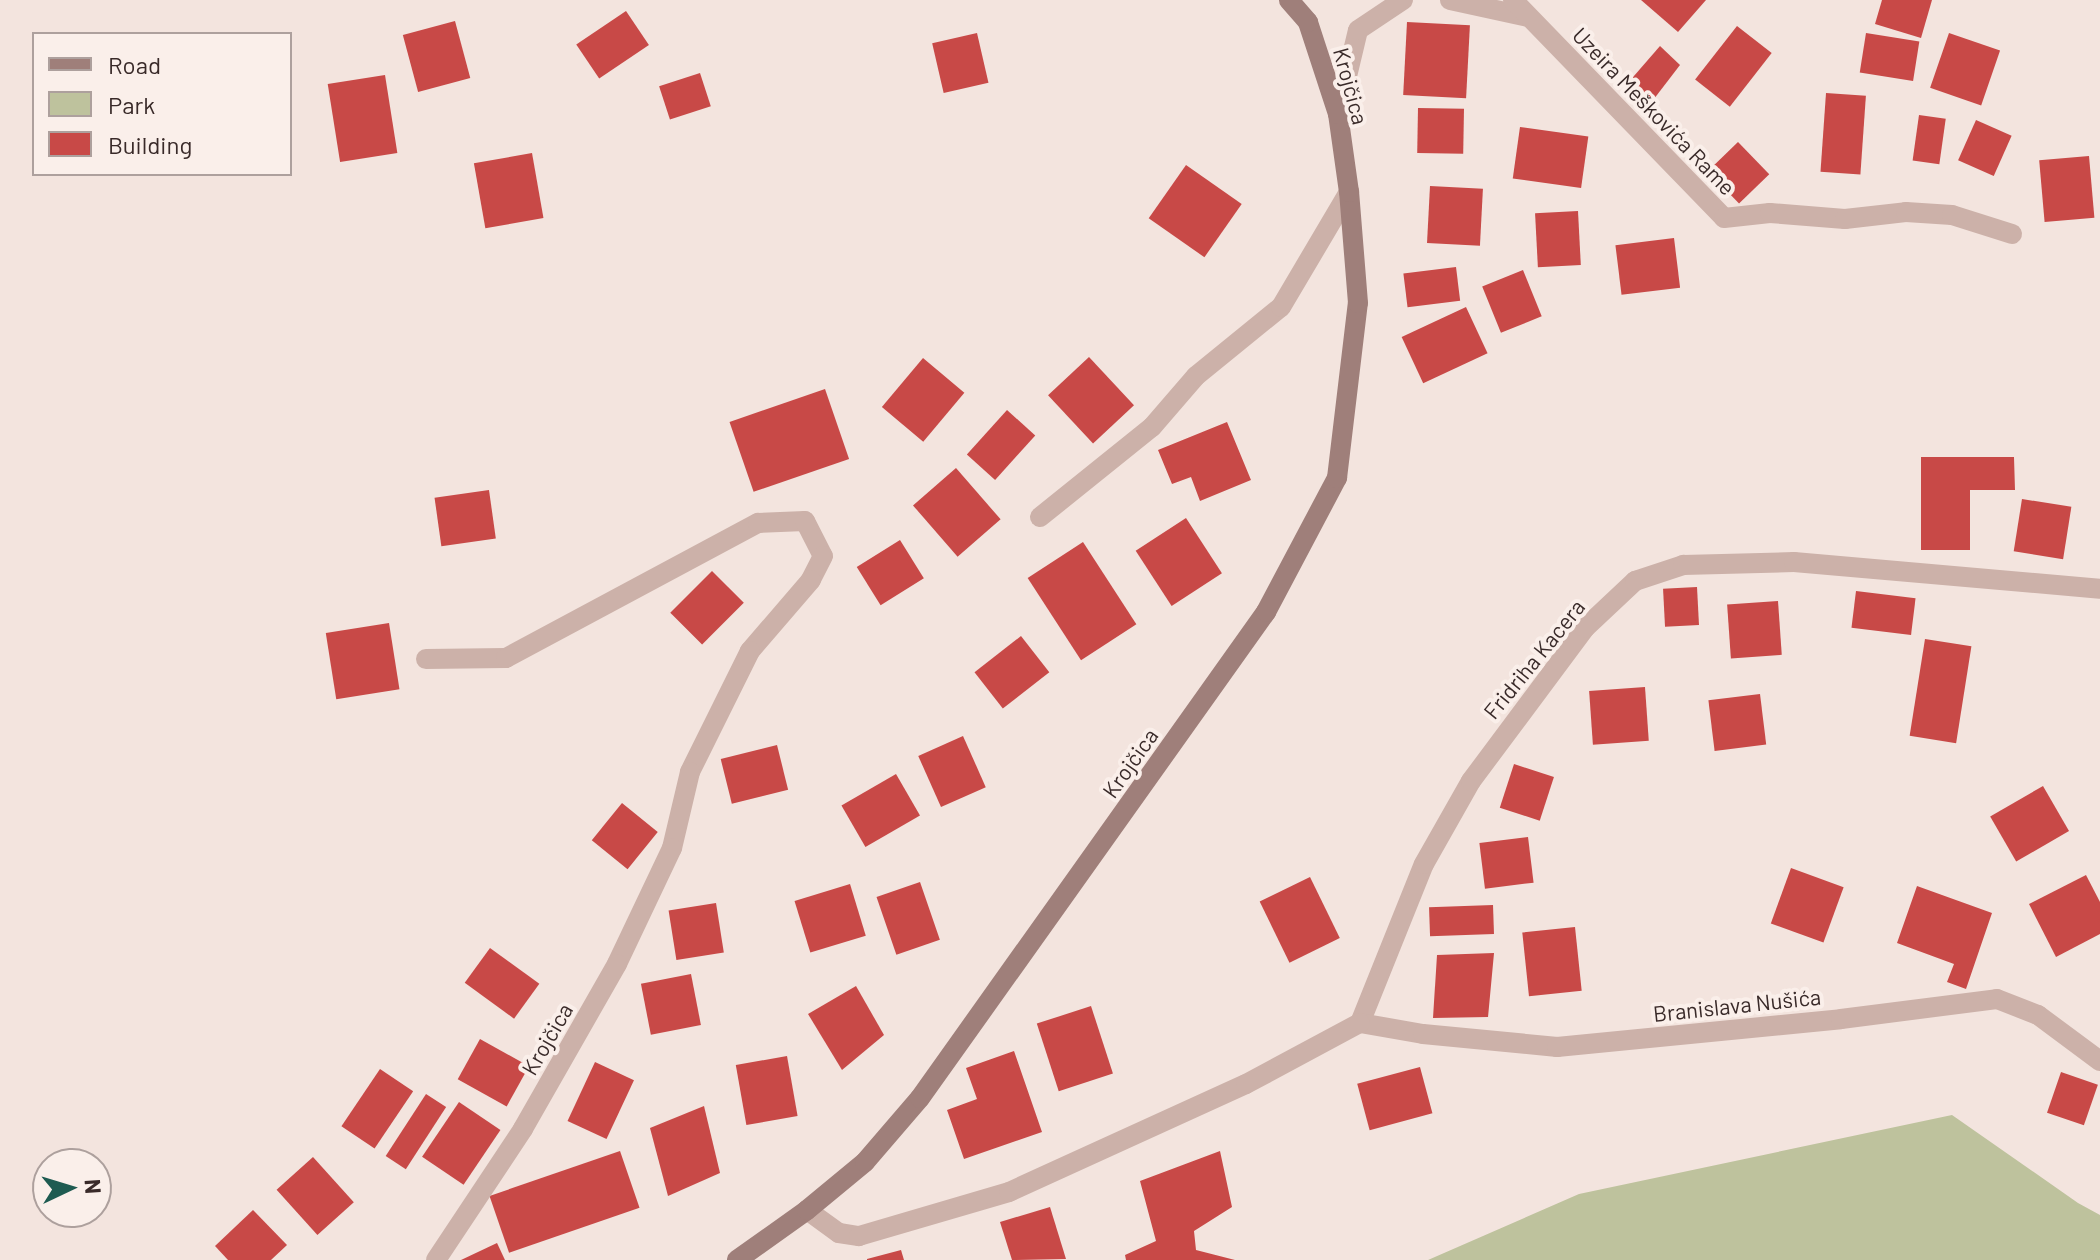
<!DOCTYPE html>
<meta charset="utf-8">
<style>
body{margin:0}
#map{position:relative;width:2100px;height:1260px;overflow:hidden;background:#f3e4de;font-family:Barlow,sans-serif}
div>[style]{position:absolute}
.green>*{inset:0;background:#bec29d}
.building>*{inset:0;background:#c84947;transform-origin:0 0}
.minor>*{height:20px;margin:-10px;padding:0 10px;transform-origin:10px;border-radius:10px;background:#ccb1a9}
.secondary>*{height:20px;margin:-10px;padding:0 10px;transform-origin:10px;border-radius:10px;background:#9f7f7a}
span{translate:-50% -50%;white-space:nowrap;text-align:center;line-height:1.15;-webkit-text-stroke:8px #faefea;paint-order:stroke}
.street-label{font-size:22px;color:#392a29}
.legend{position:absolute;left:32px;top:32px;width:260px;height:144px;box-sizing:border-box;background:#faefea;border:2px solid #ada09d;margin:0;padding:10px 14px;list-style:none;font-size:24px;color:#392a29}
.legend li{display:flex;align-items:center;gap:16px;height:40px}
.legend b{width:40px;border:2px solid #ada09d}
.north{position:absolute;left:32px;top:1148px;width:80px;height:80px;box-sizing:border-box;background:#faefea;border:2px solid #ada09d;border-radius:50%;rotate:86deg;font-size:22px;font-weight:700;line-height:32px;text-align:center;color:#392a29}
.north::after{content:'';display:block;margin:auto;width:28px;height:36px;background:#1e5b51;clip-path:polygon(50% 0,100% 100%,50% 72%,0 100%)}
</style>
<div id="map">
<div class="green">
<div style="clip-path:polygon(1952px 1115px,2078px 1203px,2100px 1215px,2100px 1260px,1428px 1260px,1579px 1194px)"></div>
</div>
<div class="building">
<div style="clip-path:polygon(1641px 0,1706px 0,1678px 32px)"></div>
<div style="clip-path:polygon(1882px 0,1932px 0,1921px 38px,1875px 24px)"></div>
<div style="left:626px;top:11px;width:41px;height:60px;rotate:56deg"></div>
<div style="left:455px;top:21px;width:59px;height:54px;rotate:75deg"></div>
<div style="left:1407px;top:22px;width:63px;height:73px;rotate:3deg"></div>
<div style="left:1737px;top:26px;width:44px;height:68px;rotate:38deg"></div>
<div style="left:977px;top:33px;width:51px;height:46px;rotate:77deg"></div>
<div style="left:1866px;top:33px;width:54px;height:40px;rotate:9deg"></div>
<div style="left:1949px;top:33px;width:54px;height:58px;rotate:19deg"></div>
<div style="clip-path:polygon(1660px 46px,1680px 65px,1647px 108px,1627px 84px)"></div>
<div style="left:700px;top:73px;width:35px;height:43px;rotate:72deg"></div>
<div style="left:385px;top:75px;width:79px;height:58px;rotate:81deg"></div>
<div style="left:1826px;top:93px;width:40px;height:79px;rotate:4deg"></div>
<div style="left:1418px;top:108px;width:46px;height:45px;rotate:1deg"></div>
<div style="left:1919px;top:115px;width:27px;height:46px;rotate:8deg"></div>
<div style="left:1976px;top:120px;width:39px;height:44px;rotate:24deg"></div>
<div style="left:1520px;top:127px;width:69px;height:52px;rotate:8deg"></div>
<div style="left:1738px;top:142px;width:45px;height:42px;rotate:46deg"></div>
<div style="left:532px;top:153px;width:66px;height:59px;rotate:80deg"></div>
<div style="left:2089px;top:156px;width:62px;height:50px;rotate:85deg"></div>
<div style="left:1186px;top:165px;width:68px;height:65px;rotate:35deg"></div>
<div style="left:1430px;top:186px;width:53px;height:57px;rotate:3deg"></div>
<div style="left:1578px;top:211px;width:54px;height:43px;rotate:87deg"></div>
<div style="left:1674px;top:238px;width:50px;height:59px;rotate:83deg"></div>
<div style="left:1456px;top:267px;width:34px;height:53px;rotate:83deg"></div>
<div style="left:1523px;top:270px;width:50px;height:44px;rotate:68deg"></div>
<div style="left:1466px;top:307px;width:51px;height:71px;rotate:65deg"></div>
<div style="left:1089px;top:357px;width:66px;height:56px;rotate:47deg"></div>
<div style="left:923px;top:358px;width:54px;height:64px;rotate:40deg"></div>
<div style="left:825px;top:389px;width:74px;height:101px;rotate:71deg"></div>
<div style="left:1007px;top:410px;width:38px;height:60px;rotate:42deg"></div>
<div style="clip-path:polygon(1227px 422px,1251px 480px,1200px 501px,1191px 477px,1172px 484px,1158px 450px)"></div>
<div style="clip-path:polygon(1921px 457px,2014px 457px,2015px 490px,1970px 490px,1970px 550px,1921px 550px)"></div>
<div style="left:956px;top:468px;width:68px;height:57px;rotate:49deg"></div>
<div style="left:489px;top:490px;width:49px;height:55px;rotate:82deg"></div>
<div style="left:2022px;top:499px;width:50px;height:53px;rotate:9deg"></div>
<div style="left:1186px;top:518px;width:66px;height:60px;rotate:57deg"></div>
<div style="left:900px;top:540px;width:45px;height:51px;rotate:58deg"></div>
<div style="left:1083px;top:542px;width:98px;height:66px;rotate:57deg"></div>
<div style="left:712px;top:571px;width:45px;height:59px;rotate:45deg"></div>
<div style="left:1697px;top:587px;width:38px;height:34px;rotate:87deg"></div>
<div style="left:1856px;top:591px;width:60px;height:37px;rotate:7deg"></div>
<div style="left:1778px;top:601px;width:54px;height:51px;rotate:86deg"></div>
<div style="left:389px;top:623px;width:67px;height:64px;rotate:81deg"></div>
<div style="left:1021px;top:636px;width:46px;height:59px;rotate:52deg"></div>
<div style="left:1925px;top:639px;width:47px;height:98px;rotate:9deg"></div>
<div style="left:1645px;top:687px;width:54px;height:56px;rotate:86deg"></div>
<div style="left:1760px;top:694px;width:51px;height:52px;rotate:83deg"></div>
<div style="left:963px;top:736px;width:56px;height:49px;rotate:66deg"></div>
<div style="left:777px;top:745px;width:46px;height:58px;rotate:76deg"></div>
<div style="left:1514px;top:764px;width:42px;height:46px;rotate:18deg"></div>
<div style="left:896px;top:774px;width:48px;height:63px;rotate:60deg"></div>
<div style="left:2043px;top:786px;width:52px;height:61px;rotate:60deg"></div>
<div style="left:622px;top:803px;width:46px;height:48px;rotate:39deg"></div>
<div style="left:1528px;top:837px;width:46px;height:49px;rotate:83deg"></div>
<div style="left:1791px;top:868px;width:56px;height:59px;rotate:20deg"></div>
<div style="clip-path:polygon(2086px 875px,2100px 902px,2100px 934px,2056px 957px,2029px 904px)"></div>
<div style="left:1310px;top:877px;width:68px;height:56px;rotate:64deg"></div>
<div style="left:920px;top:882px;width:61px;height:46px;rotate:71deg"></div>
<div style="left:850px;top:884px;width:54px;height:58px;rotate:73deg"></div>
<div style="clip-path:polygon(1917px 886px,1992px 913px,1966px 989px,1947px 982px,1954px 964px,1897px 943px)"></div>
<div style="left:716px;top:903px;width:50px;height:48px;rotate:81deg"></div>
<div style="left:1493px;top:905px;width:29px;height:64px;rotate:88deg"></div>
<div style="left:1575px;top:927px;width:64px;height:53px;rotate:84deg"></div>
<div style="left:490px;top:948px;width:61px;height:43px;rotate:36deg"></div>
<div style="clip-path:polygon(1494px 953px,1488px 1017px,1433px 1018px,1437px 955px)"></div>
<div style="left:691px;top:974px;width:52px;height:51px;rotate:79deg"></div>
<div style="clip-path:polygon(856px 986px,884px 1035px,842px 1070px,808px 1014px)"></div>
<div style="left:1091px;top:1006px;width:71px;height:57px;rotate:72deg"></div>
<div style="left:480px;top:1039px;width:56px;height:46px;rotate:29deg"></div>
<div style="clip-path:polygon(1014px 1051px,1042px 1132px,964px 1159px,947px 1110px,977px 1099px,966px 1068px)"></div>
<div style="left:787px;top:1056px;width:61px;height:52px;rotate:80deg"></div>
<div style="left:595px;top:1062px;width:43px;height:65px;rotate:25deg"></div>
<div style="left:1420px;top:1067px;width:48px;height:65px;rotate:75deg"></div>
<div style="left:380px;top:1069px;width:40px;height:69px;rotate:34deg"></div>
<div style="left:2061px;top:1072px;width:39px;height:43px;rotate:19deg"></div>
<div style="left:426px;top:1094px;width:24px;height:74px;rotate:33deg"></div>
<div style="left:459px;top:1102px;width:50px;height:66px;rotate:34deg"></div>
<div style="clip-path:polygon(704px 1106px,720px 1173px,668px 1196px,650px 1128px)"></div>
<div style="left:620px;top:1151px;width:60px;height:138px;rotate:71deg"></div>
<div style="clip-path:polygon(1220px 1151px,1232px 1207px,1194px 1231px,1196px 1250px,1235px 1260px,1126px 1260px,1125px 1255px,1156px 1241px,1140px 1181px)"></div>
<div style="left:313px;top:1157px;width:61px;height:49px;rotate:48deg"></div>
<div style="clip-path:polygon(1050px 1207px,1066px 1259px,1012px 1260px,1000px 1222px)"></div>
<div style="clip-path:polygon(253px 1210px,287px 1245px,271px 1260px,228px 1260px,215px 1246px)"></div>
<div style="clip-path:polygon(497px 1243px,505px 1260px,461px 1260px)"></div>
<div style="clip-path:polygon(901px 1250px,904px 1260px,867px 1260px,867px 1259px)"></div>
</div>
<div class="minor">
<div style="left:1450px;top:0;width:80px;rotate:12.3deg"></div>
<div style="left:1513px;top:0;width:303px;rotate:45.9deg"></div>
<div style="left:1724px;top:218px;width:46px;rotate:-6.2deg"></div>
<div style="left:1770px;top:213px;width:75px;rotate:4.6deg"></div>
<div style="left:1845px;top:219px;width:61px;rotate:-6.5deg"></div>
<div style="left:1906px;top:212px;width:46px;rotate:3.7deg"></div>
<div style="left:1952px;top:215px;width:63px;rotate:17.6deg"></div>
<div style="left:1338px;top:114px;width:86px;rotate:-76.6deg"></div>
<div style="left:1358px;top:30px;width:54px;rotate:-33.7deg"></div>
<div style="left:1040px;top:517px;width:144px;rotate:-38.8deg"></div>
<div style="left:1152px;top:427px;width:67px;rotate:-49.2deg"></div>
<div style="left:1196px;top:376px;width:109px;rotate:-39.1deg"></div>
<div style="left:1281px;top:307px;width:134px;rotate:-59.4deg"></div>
<div style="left:426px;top:659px;width:80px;rotate:-0.7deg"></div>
<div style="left:506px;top:658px;width:286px;rotate:-28.2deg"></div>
<div style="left:758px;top:523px;width:47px;rotate:-2.4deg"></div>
<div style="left:805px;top:521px;width:39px;rotate:63deg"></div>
<div style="left:823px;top:556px;width:27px;rotate:117deg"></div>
<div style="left:811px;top:580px;width:94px;rotate:130.7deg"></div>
<div style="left:750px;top:651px;width:135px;rotate:116.4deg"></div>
<div style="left:690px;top:772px;width:78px;rotate:103.3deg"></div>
<div style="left:672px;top:848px;width:128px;rotate:115.4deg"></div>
<div style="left:617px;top:964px;width:190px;rotate:119.7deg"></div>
<div style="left:523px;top:1129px;width:157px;rotate:123.6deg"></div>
<div style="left:1360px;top:1023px;width:171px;rotate:-68.1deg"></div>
<div style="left:1424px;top:864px;width:95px;rotate:-60.5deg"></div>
<div style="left:1471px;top:781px;width:191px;rotate:-53.3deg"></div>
<div style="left:1585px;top:628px;width:69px;rotate:-43.2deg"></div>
<div style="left:1635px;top:581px;width:51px;rotate:-18.4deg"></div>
<div style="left:1683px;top:565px;width:111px;rotate:-1.5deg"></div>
<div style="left:1794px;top:562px;width:307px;rotate:5deg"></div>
<div style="left:1360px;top:1023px;width:64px;rotate:9.9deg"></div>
<div style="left:1423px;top:1034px;width:135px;rotate:5.5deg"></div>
<div style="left:1557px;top:1047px;width:285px;rotate:-5.6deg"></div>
<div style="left:1841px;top:1019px;width:157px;rotate:-7.3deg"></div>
<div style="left:1997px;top:999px;width:44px;rotate:21.3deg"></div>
<div style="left:2038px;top:1015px;width:77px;rotate:36.6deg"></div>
<div style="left:807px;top:1210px;width:39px;rotate:36deg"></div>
<div style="left:839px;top:1233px;width:20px;rotate:9deg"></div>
<div style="left:859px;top:1236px;width:156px;rotate:-16.3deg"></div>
<div style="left:1009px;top:1192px;width:260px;rotate:-24.5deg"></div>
<div style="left:1246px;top:1084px;width:129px;rotate:-28.2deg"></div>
</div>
<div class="secondary">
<div style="left:737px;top:1260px;width:86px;rotate:-35.5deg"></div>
<div style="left:807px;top:1210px;width:75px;rotate:-39.6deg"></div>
<div style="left:865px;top:1162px;width:84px;rotate:-49.3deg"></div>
<div style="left:920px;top:1098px;width:597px;rotate:-54.55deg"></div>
<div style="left:1266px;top:612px;width:152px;rotate:-62.1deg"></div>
<div style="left:1337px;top:478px;width:176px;rotate:-83.2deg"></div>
<div style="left:1358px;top:303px;width:111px;rotate:-94.6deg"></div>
<div style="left:1349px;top:192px;width:79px;rotate:-98deg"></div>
<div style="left:1338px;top:114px;width:97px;rotate:-108.1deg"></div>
<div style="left:1308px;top:22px;width:29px;rotate:-131deg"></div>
</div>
<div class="street-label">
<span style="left:1351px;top:86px;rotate:75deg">Krojčica</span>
<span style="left:1654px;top:111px;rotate:46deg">Uzeira Meškovića Rame</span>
<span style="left:1534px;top:659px;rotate:-51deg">Fridriha Kacera</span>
<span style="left:1130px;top:763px;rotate:-55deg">Krojčica</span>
<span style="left:1737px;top:1005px;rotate:-6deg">Branislava Nušića</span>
<span style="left:547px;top:1039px;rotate:-60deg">Krojčica</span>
</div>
<ul class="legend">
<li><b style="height:10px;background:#9f7f7a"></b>Road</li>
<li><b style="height:22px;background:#bec29d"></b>Park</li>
<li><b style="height:22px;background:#c84947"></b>Building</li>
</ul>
<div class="north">N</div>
</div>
